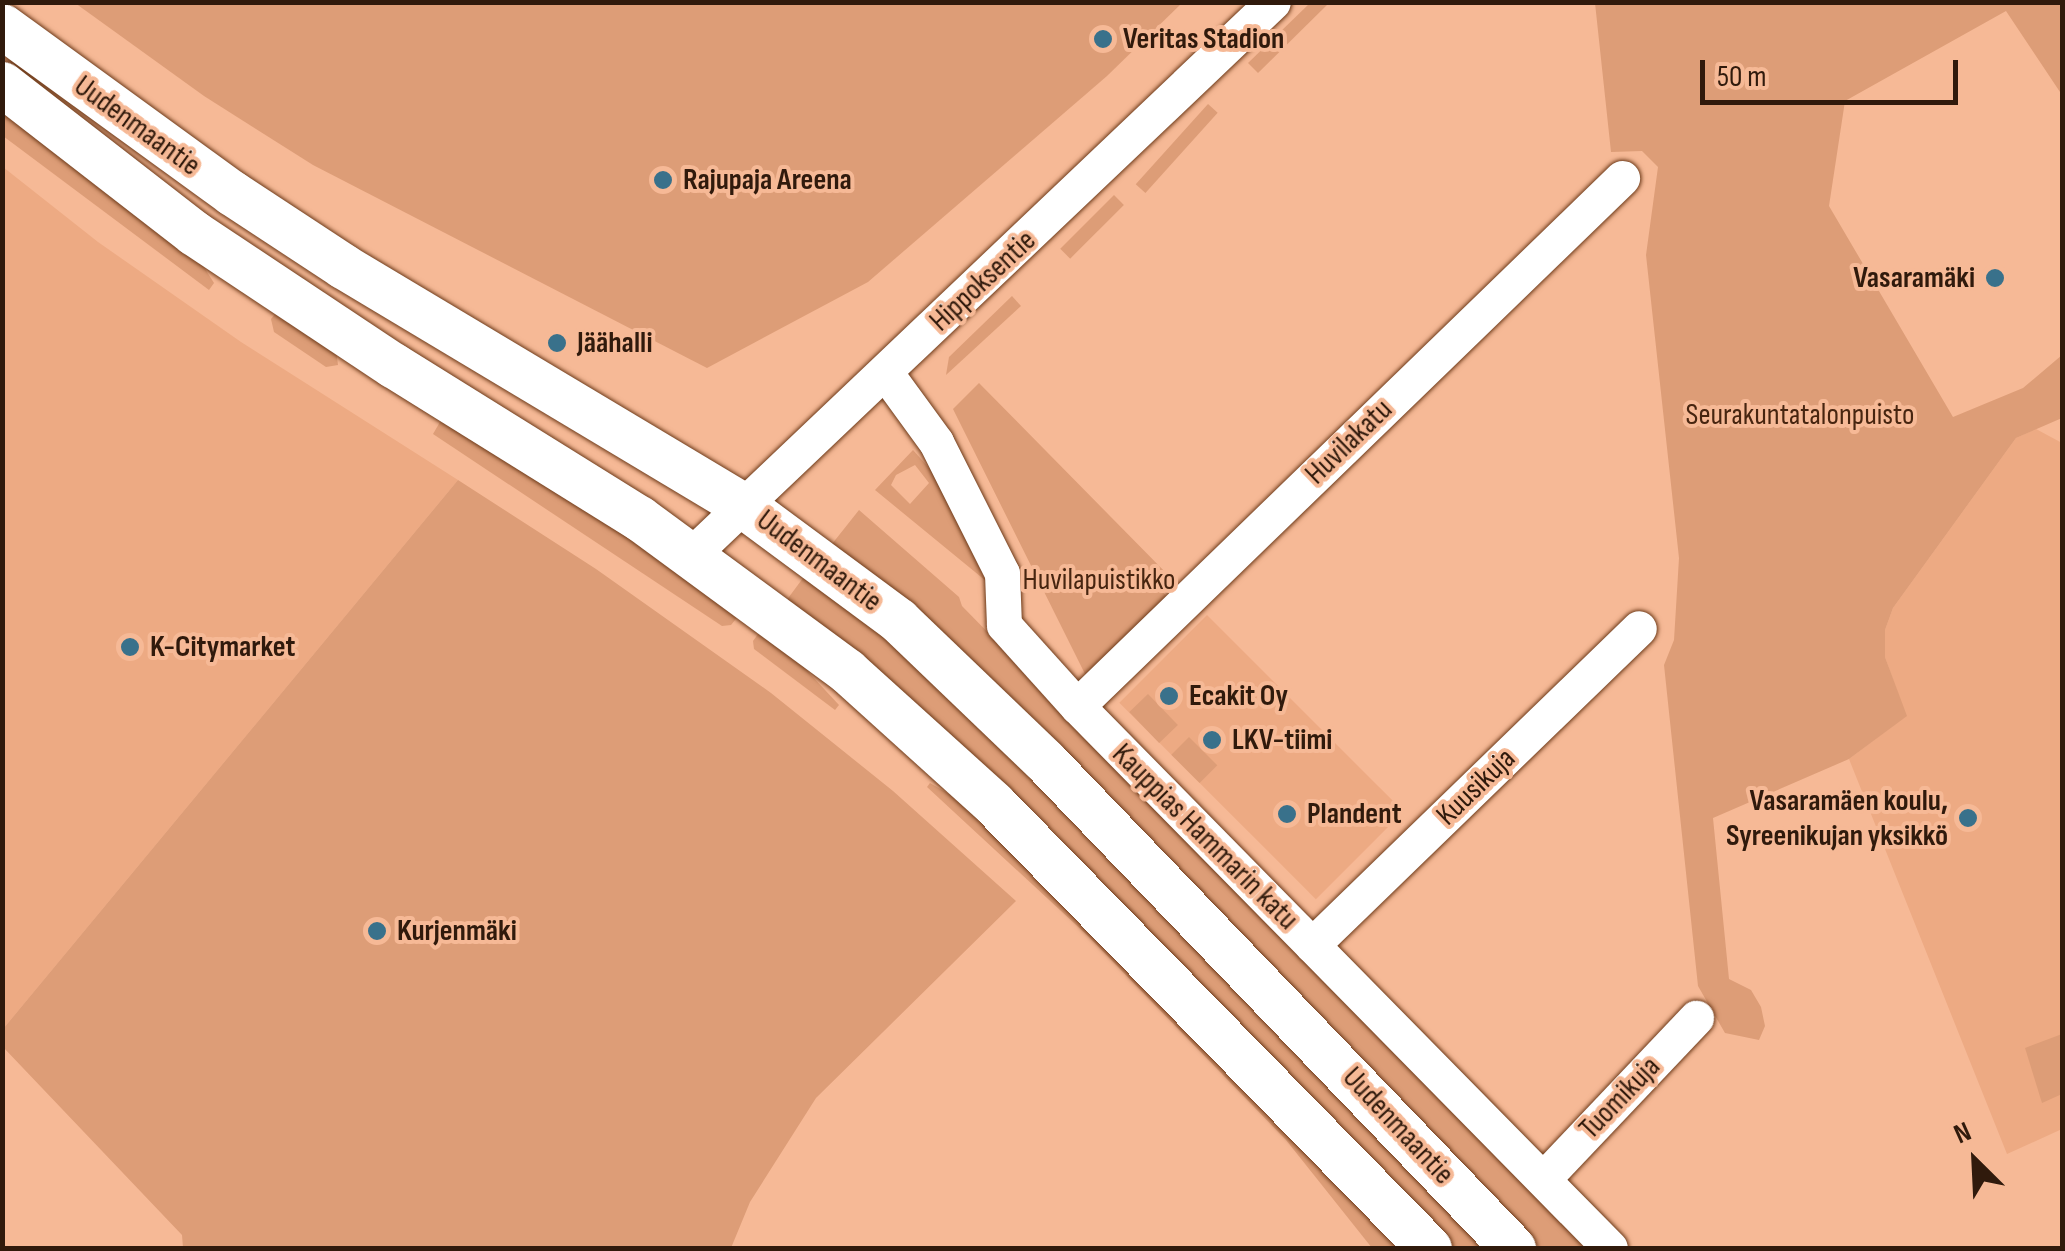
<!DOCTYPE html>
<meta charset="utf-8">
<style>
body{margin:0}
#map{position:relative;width:2065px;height:1251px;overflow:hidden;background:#f6b996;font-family:"Sofia Sans Condensed",sans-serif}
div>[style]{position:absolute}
.built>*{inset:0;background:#edaa83;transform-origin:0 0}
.green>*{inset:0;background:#dd9d77;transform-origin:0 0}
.roads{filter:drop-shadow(0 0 2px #6d3a19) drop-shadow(0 0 2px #6d3a19)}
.minor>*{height:35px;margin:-17.5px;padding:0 17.5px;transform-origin:17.5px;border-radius:17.5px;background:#fff}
.major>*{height:45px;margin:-22.5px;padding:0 22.5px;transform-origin:22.5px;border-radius:22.5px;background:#fff}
.dots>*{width:28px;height:28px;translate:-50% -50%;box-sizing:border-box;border:5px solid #f6b996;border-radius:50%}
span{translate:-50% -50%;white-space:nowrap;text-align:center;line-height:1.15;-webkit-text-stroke:8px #f6b996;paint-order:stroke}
.poi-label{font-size:30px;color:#301a0c;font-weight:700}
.left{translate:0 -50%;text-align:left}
.right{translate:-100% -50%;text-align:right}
.street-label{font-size:30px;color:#301a0c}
.park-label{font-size:30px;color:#472510}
.frame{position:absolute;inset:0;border:5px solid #301a0c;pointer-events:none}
.north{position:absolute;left:1925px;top:1111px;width:100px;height:100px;-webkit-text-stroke:8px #f6b996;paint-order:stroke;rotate:336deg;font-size:28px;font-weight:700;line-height:40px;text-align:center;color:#301a0c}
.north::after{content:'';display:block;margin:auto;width:35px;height:45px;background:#301a0c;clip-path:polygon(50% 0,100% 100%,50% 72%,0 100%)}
.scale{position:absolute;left:1700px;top:60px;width:258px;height:45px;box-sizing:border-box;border:5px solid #301a0c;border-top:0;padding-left:12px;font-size:30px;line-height:35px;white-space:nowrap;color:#301a0c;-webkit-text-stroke:8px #f6b996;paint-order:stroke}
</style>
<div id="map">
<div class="built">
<div style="clip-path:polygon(3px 167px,98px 242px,241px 342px,458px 480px,3px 1029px)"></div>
<div style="clip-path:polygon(2036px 429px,2062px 443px,2062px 1129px,2007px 1154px,1849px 759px,1906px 716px,1885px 657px,1885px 630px,1893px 608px,2016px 438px)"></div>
<div style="left:1207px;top:615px;width:278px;height:124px;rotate:45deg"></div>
</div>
<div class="green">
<div style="clip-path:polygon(75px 3px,1182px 3px,1107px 76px,868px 282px,707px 368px,313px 165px,204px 96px)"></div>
<div style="clip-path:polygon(1310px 3px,1329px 3px,1258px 73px,1248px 63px)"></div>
<div style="clip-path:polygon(1595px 3px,2062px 3px,2062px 95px,2006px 11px,1845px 101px,1829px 206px,1953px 417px,2023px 388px,2062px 355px,2062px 418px,2016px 438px,1893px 608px,1885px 630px,1885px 657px,1907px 716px,1849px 759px,1713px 818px,1729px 979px,1751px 990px,1761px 1007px,1765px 1026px,1759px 1040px,1725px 1033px,1698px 986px,1664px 665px,1674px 640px,1679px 558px,1646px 255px,1658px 167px,1642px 151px,1611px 152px)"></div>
<div style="left:1208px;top:104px;width:13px;height:108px;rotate:42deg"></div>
<div style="clip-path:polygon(2px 113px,35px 133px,202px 264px,214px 283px,209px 290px,3px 136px)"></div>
<div style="left:1114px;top:195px;width:14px;height:76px;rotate:45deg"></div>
<div style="clip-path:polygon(1012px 296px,1021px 306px,946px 375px,949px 357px)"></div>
<div style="clip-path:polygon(277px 312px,336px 350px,338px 365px,326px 367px,274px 332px,271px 319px)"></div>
<div style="clip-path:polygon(979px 383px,1174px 581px,1163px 592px,1167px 597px,1086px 676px,953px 409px)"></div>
<div style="clip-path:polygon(440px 422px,454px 426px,587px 509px,739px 615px,731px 625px,722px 626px,433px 434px)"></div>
<div style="clip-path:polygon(evenodd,913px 450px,936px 476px,986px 581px,875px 490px,913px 450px,915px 465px,929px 483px,910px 504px,891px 485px,896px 475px,915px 465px)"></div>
<div style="clip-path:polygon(458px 480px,596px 569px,771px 693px,893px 791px,1016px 901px,816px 1098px,750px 1202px,731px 1248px,183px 1248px,182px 1235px,3px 1047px,3px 1029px)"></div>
<div style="clip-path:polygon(859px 510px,959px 597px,962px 606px,1590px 1248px,1540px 1248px,1120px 809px,832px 544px)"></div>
<div style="clip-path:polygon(806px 574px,952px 692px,1489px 1248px,1451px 1248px,1033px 810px,932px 718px,786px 601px)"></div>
<div style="clip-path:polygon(761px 630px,785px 647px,839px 705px,835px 710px,754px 649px,753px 641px)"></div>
<div style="left:1148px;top:694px;width:43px;height:26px;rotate:46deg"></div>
<div style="left:1189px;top:737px;width:40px;height:25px;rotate:45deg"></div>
<div style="clip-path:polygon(930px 783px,978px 811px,1400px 1248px,1372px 1248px,1286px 1140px,1088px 936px,927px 787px)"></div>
<div style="clip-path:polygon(2062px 1034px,2062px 1094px,2042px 1103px,2025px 1048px)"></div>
</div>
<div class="roads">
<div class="minor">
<div style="left:885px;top:372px;width:87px;rotate:53.9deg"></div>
<div style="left:936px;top:442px;width:147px;rotate:63.3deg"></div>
<div style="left:1002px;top:573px;width:52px;rotate:87.8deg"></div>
<div style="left:1004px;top:625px;width:109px;rotate:48deg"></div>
<div style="left:1077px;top:706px;width:760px;rotate:45.48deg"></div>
<div style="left:690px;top:556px;width:804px;rotate:-43.54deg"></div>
<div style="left:1077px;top:706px;width:759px;rotate:-44.09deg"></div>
<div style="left:1312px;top:945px;width:455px;rotate:-44.1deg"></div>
<div style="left:1544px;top:1178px;width:221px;rotate:-46.5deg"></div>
</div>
<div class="major">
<div style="left:2px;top:26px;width:284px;rotate:36deg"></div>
<div style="left:232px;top:193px;width:133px;rotate:33.3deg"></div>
<div style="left:343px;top:266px;width:467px;rotate:30.9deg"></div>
<div style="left:744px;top:506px;width:192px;rotate:36.5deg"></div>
<div style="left:898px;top:620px;width:202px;rotate:43.8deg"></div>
<div style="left:1044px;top:760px;width:677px;rotate:46.14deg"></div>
<div style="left:2px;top:84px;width:243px;rotate:37.8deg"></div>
<div style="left:194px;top:233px;width:239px;rotate:33.6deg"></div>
<div style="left:393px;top:365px;width:290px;rotate:31.9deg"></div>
<div style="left:639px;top:518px;width:258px;rotate:36.3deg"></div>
<div style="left:847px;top:671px;width:197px;rotate:42.1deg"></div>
<div style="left:993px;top:803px;width:623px;rotate:45.59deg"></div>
</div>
</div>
<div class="dots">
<div style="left:1103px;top:39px;background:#39718b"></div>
<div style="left:663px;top:180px;background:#39718b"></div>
<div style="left:1995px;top:278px;background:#39718b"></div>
<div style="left:557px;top:343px;background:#39718b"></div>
<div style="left:130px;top:647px;background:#39718b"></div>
<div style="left:1169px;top:696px;background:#39718b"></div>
<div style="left:1212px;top:740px;background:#39718b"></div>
<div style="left:1287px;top:814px;background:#39718b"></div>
<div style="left:1968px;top:818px;background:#39718b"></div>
<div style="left:377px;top:931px;background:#39718b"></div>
</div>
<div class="poi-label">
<span class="left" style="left:1123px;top:39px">Veritas Stadion</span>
<span class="left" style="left:683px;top:180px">Rajupaja Areena</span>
<span class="right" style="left:1975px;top:278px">Vasaramäki</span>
<span class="left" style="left:577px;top:343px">Jäähalli</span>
<span class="left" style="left:150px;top:647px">K-Citymarket</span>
<span class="left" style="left:1189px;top:696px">Ecakit Oy</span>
<span class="left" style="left:1232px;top:740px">LKV-tiimi</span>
<span class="right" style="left:1948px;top:818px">Vasaramäen koulu,<br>Syreenikujan yksikkö</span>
<span class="left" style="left:1307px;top:814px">Plandent</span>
<span class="left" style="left:397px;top:931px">Kurjenmäki</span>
</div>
<div class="street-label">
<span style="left:137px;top:126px;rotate:36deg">Uudenmaantie</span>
<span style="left:983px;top:281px;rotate:-43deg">Hippoksentie</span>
<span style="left:1349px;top:442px;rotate:-44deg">Huvilakatu</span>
<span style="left:819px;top:561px;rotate:37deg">Uudenmaantie</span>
<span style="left:1476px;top:787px;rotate:-44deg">Kuusikuja</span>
<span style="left:1205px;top:837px;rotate:45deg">Kauppias Hammarin katu</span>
<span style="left:1620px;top:1098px;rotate:-46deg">Tuomikuja</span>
<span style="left:1398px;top:1126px;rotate:47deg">Uudenmaantie</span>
</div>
<div class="park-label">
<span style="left:1800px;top:415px">Seurakuntatalonpuisto</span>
<span style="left:1099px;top:580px">Huvilapuistikko</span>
</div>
<div class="frame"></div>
<div class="north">N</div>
<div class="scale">50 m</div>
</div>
